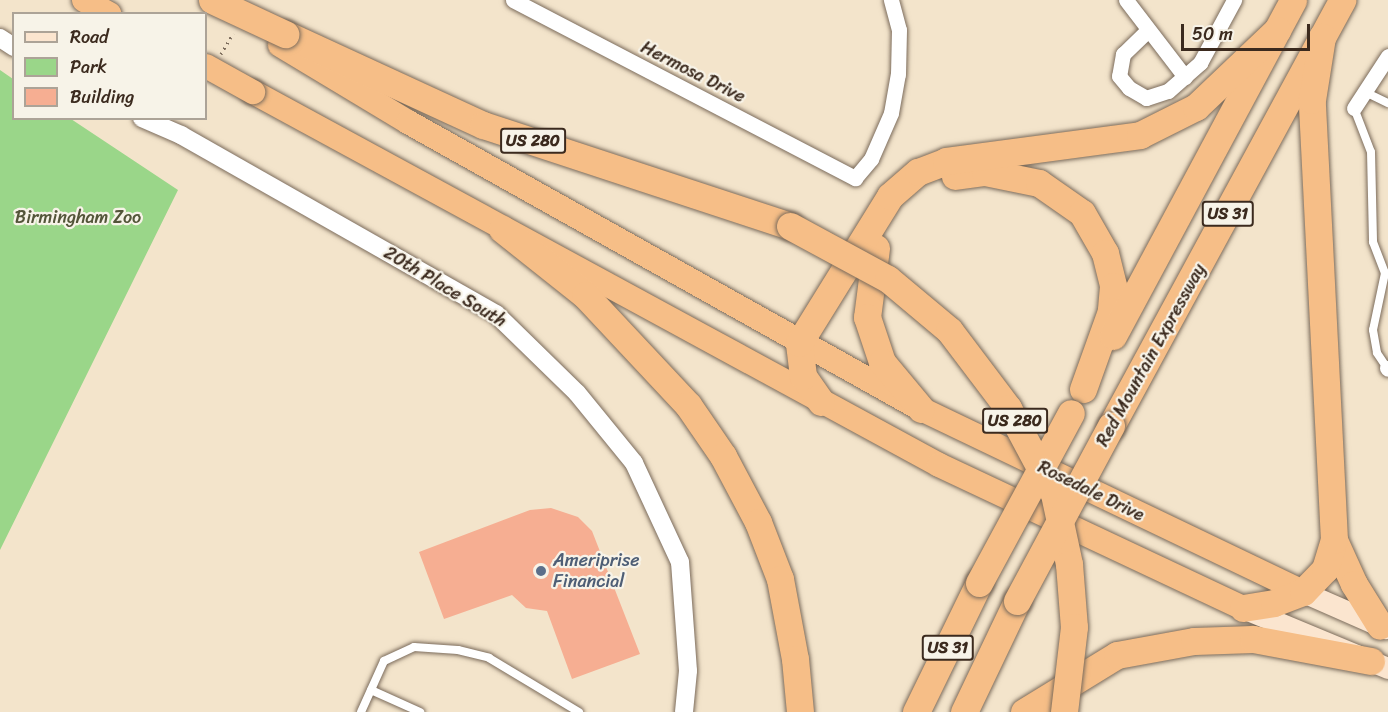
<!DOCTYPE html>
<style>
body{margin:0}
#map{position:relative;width:1388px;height:712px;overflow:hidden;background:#f3e4cb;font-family:Sriracha,sans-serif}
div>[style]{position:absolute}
.green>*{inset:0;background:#9ad689}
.building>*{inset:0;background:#f6ae92}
.path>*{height:3px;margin-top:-1.5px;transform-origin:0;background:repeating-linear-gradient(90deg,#7b6b5b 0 1.5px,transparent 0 6px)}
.roads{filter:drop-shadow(0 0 2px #7b6b5b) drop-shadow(0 0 2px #7b6b5b)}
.service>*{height:8px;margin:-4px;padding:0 4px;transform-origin:4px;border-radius:4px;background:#fff}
.minor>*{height:15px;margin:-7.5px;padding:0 7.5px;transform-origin:7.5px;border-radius:7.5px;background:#fff}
.tertiary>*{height:18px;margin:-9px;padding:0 9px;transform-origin:9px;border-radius:9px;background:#fff}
.secondary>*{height:21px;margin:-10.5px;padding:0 10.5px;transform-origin:10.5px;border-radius:10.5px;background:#fbe5cf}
.trunk>*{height:24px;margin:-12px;padding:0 12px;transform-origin:12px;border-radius:12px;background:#f6be87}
.motorway>*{height:27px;margin:-13.5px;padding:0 13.5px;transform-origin:13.5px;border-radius:13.5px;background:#f6be87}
.bridges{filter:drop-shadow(0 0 2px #7b6b5b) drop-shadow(0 0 2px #7b6b5b)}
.trunk-bridge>*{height:24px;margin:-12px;padding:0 12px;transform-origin:12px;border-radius:12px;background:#f6be87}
.motorway-bridge>*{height:27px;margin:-13.5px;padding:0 13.5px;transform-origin:13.5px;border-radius:13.5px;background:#f6be87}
.dots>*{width:16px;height:16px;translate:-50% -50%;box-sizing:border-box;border:3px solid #f7f3e8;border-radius:50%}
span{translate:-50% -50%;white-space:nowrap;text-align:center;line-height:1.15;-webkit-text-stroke:4.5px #f7f3e8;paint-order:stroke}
.shield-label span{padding:2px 4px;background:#f7f3e8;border:2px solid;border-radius:4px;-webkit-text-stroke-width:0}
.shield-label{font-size:16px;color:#3b2a1e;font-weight:700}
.street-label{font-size:18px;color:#3b2a1e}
.park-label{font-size:18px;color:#535539}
.service-label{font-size:18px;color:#4e5e75}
.left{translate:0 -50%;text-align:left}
.legend{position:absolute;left:12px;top:12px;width:195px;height:108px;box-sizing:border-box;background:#f7f3e8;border:2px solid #aca397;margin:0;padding:8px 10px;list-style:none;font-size:18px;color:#3b2a1e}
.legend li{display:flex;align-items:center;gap:12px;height:30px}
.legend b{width:30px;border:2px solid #aca397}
.scale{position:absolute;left:1181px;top:24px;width:129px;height:27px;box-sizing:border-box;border:3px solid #3b2a1e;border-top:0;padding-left:8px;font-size:18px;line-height:21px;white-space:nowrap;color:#3b2a1e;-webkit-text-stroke:4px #f7f3e8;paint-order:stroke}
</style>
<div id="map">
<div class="green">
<div style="clip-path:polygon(0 70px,13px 79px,14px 118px,71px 119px,178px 190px,0 550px)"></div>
</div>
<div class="building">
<div style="clip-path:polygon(551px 508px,578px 517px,592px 531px,640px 654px,572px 679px,547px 611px,526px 608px,512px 595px,444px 619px,419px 552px,530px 510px)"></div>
</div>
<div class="path">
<div style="left:221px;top:54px;width:24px;rotate:-60deg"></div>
</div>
<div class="roads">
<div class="service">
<div style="left:1365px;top:92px;width:25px;rotate:26deg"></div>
<div style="left:1354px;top:108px;width:47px;rotate:68.9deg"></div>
<div style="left:1371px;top:152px;width:90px;rotate:88.7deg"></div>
<div style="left:1373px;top:242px;width:33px;rotate:69deg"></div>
<div style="left:1385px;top:273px;width:58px;rotate:101.9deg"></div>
<div style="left:1373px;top:330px;width:23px;rotate:80deg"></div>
<div style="left:1377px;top:353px;width:18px;rotate:56deg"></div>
<div style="left:371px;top:690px;width:54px;rotate:24.2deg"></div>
<div style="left:361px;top:712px;width:56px;rotate:-65.7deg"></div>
<div style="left:384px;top:661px;width:33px;rotate:-25deg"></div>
<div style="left:414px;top:647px;width:44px;rotate:3.9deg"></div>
<div style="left:458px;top:650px;width:32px;rotate:14deg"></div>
<div style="left:489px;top:658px;width:105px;rotate:31deg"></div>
</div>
<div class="minor">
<div style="left:513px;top:0;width:386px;rotate:27.5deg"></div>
<div style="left:855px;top:178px;width:25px;rotate:-50deg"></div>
<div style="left:871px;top:159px;width:50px;rotate:-66.5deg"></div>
<div style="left:891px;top:113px;width:40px;rotate:-80deg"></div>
<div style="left:898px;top:74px;width:44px;rotate:-88.7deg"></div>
<div style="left:899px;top:30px;width:31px;rotate:-105deg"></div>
<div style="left:1126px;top:0;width:97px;rotate:52.5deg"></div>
<div style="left:1148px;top:30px;width:35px;rotate:136deg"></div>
<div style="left:1123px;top:54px;width:22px;rotate:100deg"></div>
<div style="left:1119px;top:76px;width:16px;rotate:50deg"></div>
<div style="left:1129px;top:88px;width:20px;rotate:30deg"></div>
<div style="left:1146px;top:98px;width:23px;rotate:-18deg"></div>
<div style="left:1168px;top:91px;width:43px;rotate:-41.2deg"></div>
<div style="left:1200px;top:63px;width:72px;rotate:-61.6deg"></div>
<div style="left:1354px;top:108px;width:62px;rotate:-56.8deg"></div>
<div style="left:1387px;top:368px;width:1px;rotate:45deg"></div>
</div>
<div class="tertiary">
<div style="left:0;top:38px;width:17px;rotate:33deg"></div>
<div style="left:142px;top:118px;width:43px;rotate:23.6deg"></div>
<div style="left:181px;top:135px;width:362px;rotate:29.6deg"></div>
<div style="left:496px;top:314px;width:113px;rotate:44.3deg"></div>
<div style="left:577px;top:393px;width:90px;rotate:50.8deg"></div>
<div style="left:634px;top:463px;width:109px;rotate:65.1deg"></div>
<div style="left:680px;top:562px;width:109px;rotate:85.8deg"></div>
<div style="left:688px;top:671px;width:41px;rotate:95.6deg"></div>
</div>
<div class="secondary">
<div style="left:1303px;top:592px;width:90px;rotate:23.7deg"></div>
<div style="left:1243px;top:608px;width:157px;rotate:22.5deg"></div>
</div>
<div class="trunk">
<div style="left:84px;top:0;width:29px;rotate:29deg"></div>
<div style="left:280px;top:45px;width:149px;rotate:31deg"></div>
<div style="left:408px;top:122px;width:588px;rotate:29.23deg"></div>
<div style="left:921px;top:409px;width:424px;rotate:25.6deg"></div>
<div style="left:253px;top:92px;width:781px;rotate:28.53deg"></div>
<div style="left:939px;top:465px;width:336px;rotate:25.2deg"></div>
</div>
<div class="motorway">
<div style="left:285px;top:34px;width:218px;rotate:24.7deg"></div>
<div style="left:483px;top:125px;width:323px;rotate:18.2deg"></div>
<div style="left:955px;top:176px;width:30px;rotate:-8deg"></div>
<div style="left:985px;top:172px;width:55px;rotate:11.5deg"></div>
<div style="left:1039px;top:183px;width:52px;rotate:34.9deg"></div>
<div style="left:1082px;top:213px;width:46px;rotate:60.1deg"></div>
<div style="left:1105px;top:253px;width:34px;rotate:76deg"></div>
<div style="left:1113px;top:286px;width:25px;rotate:95deg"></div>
<div style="left:1111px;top:311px;width:83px;rotate:109.7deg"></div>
<div style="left:502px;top:229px;width:106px;rotate:38.5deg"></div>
<div style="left:585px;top:295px;width:151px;rotate:46.9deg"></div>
<div style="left:688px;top:405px;width:62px;rotate:55.5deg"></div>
<div style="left:723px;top:456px;width:75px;rotate:62.1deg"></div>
<div style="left:758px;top:522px;width:61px;rotate:68.9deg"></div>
<div style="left:780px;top:579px;width:81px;rotate:79.4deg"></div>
<div style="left:795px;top:659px;width:53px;rotate:84.6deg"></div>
<div style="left:876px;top:248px;width:70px;rotate:97.4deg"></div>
<div style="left:867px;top:317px;width:47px;rotate:71.6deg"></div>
<div style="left:882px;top:362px;width:61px;rotate:50.3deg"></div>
<div style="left:1113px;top:336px;width:381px;rotate:-61.8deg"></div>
<div style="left:821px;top:402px;width:32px;rotate:-125deg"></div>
<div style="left:803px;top:376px;width:33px;rotate:-97deg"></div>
<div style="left:799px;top:343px;width:173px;rotate:-58.2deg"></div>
<div style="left:890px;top:196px;width:37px;rotate:-41deg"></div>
<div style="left:918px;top:172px;width:30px;rotate:-21deg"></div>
<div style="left:946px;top:161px;width:196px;rotate:-7.6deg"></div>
<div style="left:1140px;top:135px;width:63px;rotate:-26.6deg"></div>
<div style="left:1196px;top:107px;width:112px;rotate:-43.5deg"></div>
<div style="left:1111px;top:426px;width:485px;rotate:-61.5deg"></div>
<div style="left:1334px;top:540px;width:48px;rotate:65.6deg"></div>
<div style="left:1354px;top:584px;width:49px;rotate:58.2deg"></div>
<div style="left:1243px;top:608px;width:31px;rotate:-9deg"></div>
<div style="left:1274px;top:603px;width:31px;rotate:-21deg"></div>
<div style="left:1303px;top:592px;width:32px;rotate:-46deg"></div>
<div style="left:1325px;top:569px;width:30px;rotate:-73deg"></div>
<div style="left:1334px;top:540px;width:441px;rotate:-92.9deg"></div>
<div style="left:1312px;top:100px;width:64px;rotate:-81deg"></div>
<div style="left:916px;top:712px;width:144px;rotate:-64deg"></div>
<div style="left:964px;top:712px;width:123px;rotate:-64.5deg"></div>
<div style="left:1024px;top:712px;width:109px;rotate:-31.5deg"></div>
<div style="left:1117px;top:655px;width:78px;rotate:-10.3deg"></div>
<div style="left:1194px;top:641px;width:59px;rotate:-1.9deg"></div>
<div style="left:1253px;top:639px;width:120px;rotate:10.6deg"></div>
</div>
</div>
<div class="bridges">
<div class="trunk-bridge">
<div style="left:206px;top:66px;width:54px;rotate:29deg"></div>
</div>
<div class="motorway-bridge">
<div style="left:212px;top:0;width:81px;rotate:25deg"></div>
<div style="left:790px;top:226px;width:111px;rotate:28.4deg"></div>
<div style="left:888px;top:279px;width:80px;rotate:39.9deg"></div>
<div style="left:949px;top:330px;width:98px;rotate:52.9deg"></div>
<div style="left:1008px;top:408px;width:98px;rotate:61.9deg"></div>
<div style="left:1054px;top:494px;width:72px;rotate:77.9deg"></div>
<div style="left:1069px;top:564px;width:63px;rotate:85.5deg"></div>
<div style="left:1074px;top:627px;width:86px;rotate:96.7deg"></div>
<div style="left:979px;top:583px;width:193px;rotate:-61.6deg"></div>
<div style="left:1017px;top:601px;width:199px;rotate:-61.8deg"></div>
</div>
</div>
<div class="dots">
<div style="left:541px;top:571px;background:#5c6f8a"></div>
</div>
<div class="shield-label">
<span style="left:533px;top:141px">US 280</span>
<span style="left:1228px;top:214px">US 31</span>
<span style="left:1015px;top:421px">US 280</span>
<span style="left:948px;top:648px">US 31</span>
</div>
<div class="street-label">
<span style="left:693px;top:72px;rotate:27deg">Hermosa Drive</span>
<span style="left:445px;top:287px;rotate:31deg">20th Place South</span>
<span style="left:1151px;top:355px;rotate:-61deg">Red Mountain Expressway</span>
<span style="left:1091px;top:491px;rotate:26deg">Rosedale Drive</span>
</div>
<div class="park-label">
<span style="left:78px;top:217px">Birmingham Zoo</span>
</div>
<div class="service-label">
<span class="left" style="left:553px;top:571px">Ameriprise<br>Financial</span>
</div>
<ul class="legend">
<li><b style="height:8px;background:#fbe5cf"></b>Road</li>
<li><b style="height:16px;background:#9ad689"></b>Park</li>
<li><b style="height:16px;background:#f6ae92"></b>Building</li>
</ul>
<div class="scale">50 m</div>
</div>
